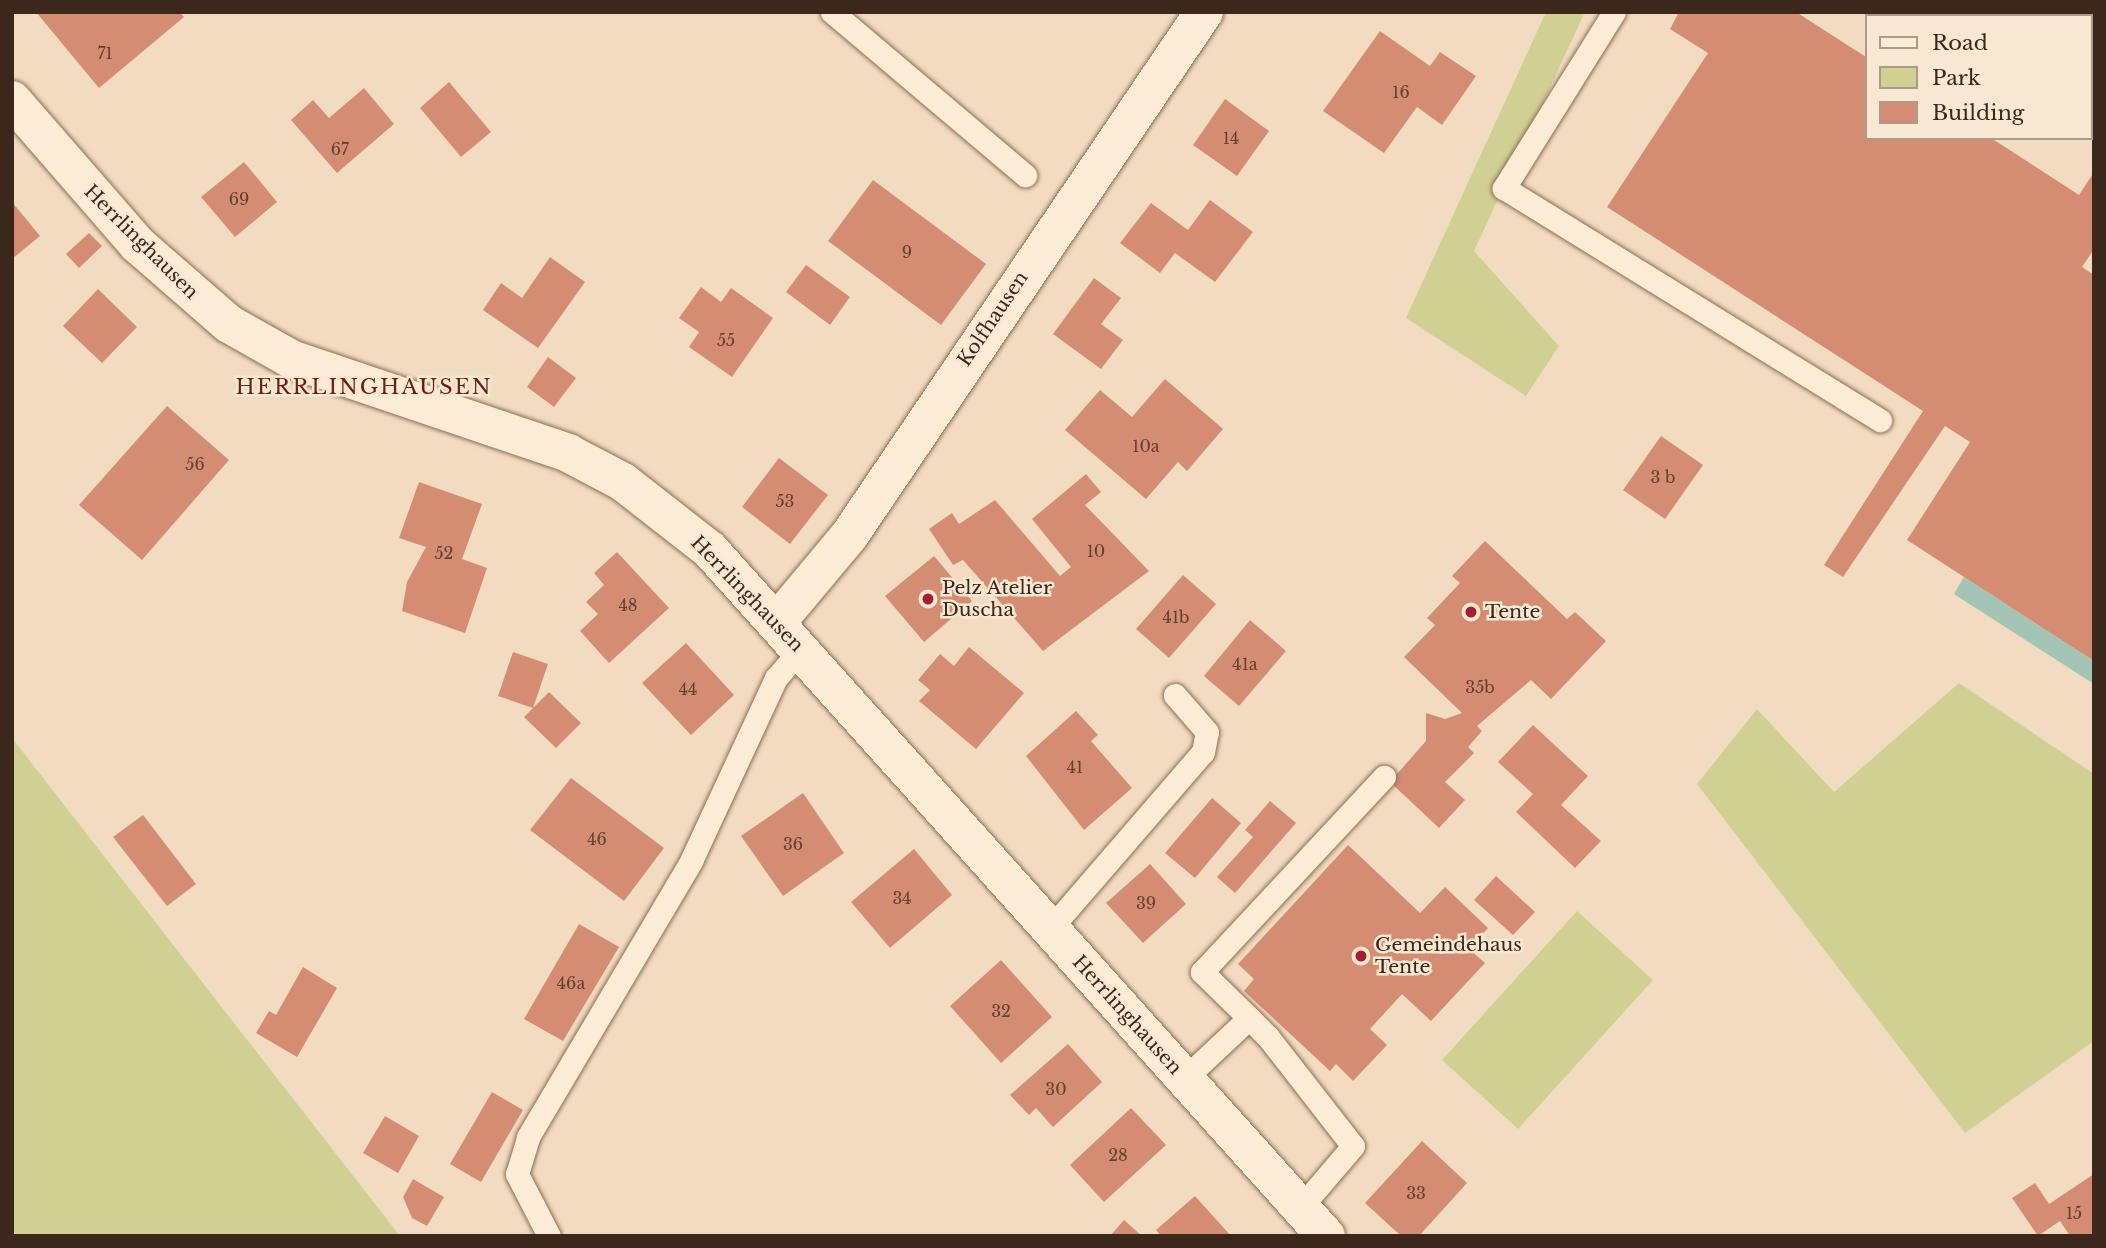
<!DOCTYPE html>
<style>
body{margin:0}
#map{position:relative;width:2106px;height:1248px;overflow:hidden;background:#f2dcc1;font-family:"Libre Baskerville",serif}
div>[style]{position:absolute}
.green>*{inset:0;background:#d1d093}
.water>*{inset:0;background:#a4c4b6}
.building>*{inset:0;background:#d48d73}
.roads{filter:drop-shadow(0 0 2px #8e6c56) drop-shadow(0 0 2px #8e6c56)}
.lane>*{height:23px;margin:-11.5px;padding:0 11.5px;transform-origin:11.5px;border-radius:11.5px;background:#fcebd5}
.street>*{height:38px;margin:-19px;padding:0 19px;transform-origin:19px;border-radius:19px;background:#fcebd5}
.secondary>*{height:38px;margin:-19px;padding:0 19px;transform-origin:19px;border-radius:19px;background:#fcebd5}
.dots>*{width:19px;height:19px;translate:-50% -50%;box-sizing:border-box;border:4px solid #f9e8d1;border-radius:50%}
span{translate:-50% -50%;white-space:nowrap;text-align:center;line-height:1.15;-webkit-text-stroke:5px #f9e8d1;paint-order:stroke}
.number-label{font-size:16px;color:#624032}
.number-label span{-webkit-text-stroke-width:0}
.street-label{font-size:19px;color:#3c271c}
.poi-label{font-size:19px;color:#3c271c}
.left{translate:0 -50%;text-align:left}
.neighbourhood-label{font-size:21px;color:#6d1d17;letter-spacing:2px}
.frame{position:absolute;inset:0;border:14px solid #3c271c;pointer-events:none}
.legend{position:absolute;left:1865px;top:14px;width:228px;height:126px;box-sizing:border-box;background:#f9e8d1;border:2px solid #ad9b89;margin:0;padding:9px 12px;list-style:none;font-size:21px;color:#3c271c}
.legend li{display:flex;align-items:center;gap:14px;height:35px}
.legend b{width:35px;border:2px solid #ad9b89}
</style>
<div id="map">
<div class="green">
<div style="clip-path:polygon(1546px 12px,1585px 12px,1474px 251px,1559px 346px,1526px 396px,1406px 318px)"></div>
<div style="clip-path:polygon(1959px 683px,2094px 774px,2094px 1041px,1965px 1133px,1697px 784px,1757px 709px,1834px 792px)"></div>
<div style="clip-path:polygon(12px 738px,400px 1236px,12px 1236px)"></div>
<div style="clip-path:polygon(1577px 911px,1653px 980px,1518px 1129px,1442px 1060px)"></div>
</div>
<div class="water">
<div style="clip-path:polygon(1964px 577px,2094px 661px,2094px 684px,1954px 594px)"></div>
</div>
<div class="building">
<div style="clip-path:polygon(36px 12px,180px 12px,184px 17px,99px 88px)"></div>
<div style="clip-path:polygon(1679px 12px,1796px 12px,1866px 57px,1866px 138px,1991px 138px,2079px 195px,2094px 172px,2094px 249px,2082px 267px,2094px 275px,2094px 661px,1907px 540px,1970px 442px,1945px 426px,1843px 577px,1824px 565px,1923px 411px,1607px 207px,1708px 53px,1670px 29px)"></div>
<div style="clip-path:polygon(1915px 12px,2022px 12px,2027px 16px,1912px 16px)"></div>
<div style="clip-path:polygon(1380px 31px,1430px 66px,1440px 52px,1476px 76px,1442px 125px,1417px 107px,1384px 153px,1323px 111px)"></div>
<div style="clip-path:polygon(449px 82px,491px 132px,461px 157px,420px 108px)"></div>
<div style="clip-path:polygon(364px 88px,394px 124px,337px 173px,291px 120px,313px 100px,329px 118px)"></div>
<div style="clip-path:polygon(1225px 99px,1269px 131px,1237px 176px,1193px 145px)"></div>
<div style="clip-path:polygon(244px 162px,277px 202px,235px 237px,201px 197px)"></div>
<div style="clip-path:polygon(873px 180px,986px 264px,941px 325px,828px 241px)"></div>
<div style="clip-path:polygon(1210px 200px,1253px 232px,1215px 282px,1175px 253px,1160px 273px,1120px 243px,1151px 203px,1188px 230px)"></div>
<div style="clip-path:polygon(12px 202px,40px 236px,12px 259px)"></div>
<div style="clip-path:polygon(89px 233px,102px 246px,79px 268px,66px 254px)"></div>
<div style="clip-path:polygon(550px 257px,585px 282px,538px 348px,483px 310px,501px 283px,522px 298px)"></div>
<div style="clip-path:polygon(806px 265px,850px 297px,830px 325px,786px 292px)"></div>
<div style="clip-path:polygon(1094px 278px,1121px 298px,1101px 324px,1123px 340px,1101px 369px,1053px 334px)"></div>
<div style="clip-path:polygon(701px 287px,721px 302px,731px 288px,773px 318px,732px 377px,689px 347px,699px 332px,679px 318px)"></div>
<div style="clip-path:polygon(98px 289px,137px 327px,102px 363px,63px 326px)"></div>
<div style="clip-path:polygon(548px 357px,576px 378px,554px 407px,527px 387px)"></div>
<div style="clip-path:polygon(1165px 379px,1223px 429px,1187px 471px,1178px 462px,1146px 499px,1065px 430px,1100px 390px,1132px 417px)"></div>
<div style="clip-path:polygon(167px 406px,229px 460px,142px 560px,79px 505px)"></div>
<div style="clip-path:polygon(1661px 436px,1703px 465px,1665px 519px,1623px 490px)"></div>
<div style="clip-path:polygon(779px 458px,828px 495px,790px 544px,742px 507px)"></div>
<div style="clip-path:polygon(1086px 474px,1101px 492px,1085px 505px,1149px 571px,1043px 651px,963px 560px,953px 565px,929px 529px,952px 513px,959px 524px,995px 500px,1060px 576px,1071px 567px,1032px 519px)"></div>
<div style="clip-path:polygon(419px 482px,482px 504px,462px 559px,487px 568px,465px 633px,402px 611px,407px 582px,426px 547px,399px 538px)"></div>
<div style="clip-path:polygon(1485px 541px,1567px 619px,1575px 612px,1606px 641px,1551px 699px,1531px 680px,1477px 726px,1482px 731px,1468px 747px,1474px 753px,1445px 782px,1465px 800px,1439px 828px,1390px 782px,1426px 741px,1426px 713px,1445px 719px,1462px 713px,1404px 657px,1435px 625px,1427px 618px,1460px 583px,1452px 576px)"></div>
<div style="clip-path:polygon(617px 552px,669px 608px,609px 663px,580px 631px,598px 614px,586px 602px,604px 585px,594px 573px)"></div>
<div style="clip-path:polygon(934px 556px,972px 601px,924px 642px,885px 596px)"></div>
<div style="clip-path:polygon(1183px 575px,1216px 604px,1169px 658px,1136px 629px)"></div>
<div style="clip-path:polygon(1250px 620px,1286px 651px,1239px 706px,1204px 676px)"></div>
<div style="clip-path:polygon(686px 643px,734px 695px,691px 735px,642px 683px)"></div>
<div style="clip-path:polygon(969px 647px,1024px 693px,976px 749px,919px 701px,930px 690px,918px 680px,940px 654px,954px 666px)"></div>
<div style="clip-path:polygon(513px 652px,548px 664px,533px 708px,498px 696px)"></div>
<div style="clip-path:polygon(549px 692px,581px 723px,556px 748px,524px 717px)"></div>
<div style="clip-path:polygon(1076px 711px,1098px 735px,1091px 741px,1132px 788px,1084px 830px,1026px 756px)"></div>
<div style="clip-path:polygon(1533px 725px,1588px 776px,1561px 805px,1601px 841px,1575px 868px,1516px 812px,1533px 794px,1498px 762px)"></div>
<div style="clip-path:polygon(571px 778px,664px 848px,624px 901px,530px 830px)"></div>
<div style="clip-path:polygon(803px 793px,844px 853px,783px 896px,741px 836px)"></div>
<div style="clip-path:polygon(1212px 798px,1241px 823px,1195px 878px,1165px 853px)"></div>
<div style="clip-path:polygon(1270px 801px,1296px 823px,1235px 893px,1217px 877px,1253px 837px,1245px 830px)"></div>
<div style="clip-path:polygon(143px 815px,196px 884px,167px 906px,113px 837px)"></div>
<div style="clip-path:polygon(1348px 845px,1420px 913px,1445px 887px,1488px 928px,1469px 949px,1485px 963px,1431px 1021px,1402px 994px,1370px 1029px,1387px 1045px,1353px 1081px,1336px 1064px,1330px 1071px,1244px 991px,1254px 979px,1238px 964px)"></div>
<div style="clip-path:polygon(914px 849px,952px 895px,890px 948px,851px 902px)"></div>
<div style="clip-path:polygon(1150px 864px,1186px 904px,1143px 943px,1106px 903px)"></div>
<div style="clip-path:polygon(1496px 876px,1535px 912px,1513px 935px,1474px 900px)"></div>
<div style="clip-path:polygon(579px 924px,619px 947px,563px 1041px,524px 1019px)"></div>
<div style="clip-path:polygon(1001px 960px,1052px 1017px,1001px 1063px,950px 1006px)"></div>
<div style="clip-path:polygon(303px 967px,337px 988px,297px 1057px,256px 1033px,269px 1011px,276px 1015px)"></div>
<div style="clip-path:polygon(1068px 1044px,1102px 1082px,1053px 1127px,1036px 1108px,1029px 1115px,1010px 1095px)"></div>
<div style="clip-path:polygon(492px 1092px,523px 1110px,481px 1182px,450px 1164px)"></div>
<div style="clip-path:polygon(1131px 1108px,1166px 1145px,1104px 1202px,1070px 1165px)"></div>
<div style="clip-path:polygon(385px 1116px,419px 1136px,398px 1173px,363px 1153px)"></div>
<div style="clip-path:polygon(1422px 1141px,1467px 1183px,1419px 1236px,1401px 1236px,1365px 1203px)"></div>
<div style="clip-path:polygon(2094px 1174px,2094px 1236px,2070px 1236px,2060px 1221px,2038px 1236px,2012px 1198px,2035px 1183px,2049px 1204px)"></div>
<div style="clip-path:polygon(413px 1179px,444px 1197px,427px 1226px,412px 1218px,403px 1197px)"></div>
<div style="clip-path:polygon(1195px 1196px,1231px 1236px,1161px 1236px,1156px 1230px)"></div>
<div style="clip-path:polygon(1124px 1220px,1142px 1236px,1110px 1236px)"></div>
</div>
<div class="roads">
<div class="lane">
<div style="left:832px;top:12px;width:253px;rotate:40.2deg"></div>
<div style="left:1614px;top:12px;width:208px;rotate:122deg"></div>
<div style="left:1504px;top:188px;width:442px;rotate:31.7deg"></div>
<div style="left:1050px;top:929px;width:234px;rotate:-49.2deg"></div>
<div style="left:1203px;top:752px;width:20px;rotate:-79deg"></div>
<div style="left:1207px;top:732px;width:49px;rotate:-130.9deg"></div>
<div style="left:1249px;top:1018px;width:66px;rotate:-135.6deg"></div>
<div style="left:1202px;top:972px;width:267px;rotate:-47deg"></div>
<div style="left:1184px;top:1079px;width:89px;rotate:-43.2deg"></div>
<div style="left:1249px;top:1018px;width:27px;rotate:45deg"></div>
<div style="left:1268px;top:1037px;width:138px;rotate:52.1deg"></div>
<div style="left:1353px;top:1146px;width:82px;rotate:130.5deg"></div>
<div style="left:549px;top:1236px;width:70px;rotate:-117.3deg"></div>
<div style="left:517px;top:1174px;width:39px;rotate:-73deg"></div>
<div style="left:528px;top:1137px;width:321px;rotate:-59.4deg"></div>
<div style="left:691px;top:861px;width:202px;rotate:-65.1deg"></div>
<div style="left:776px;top:678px;width:38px;rotate:-49deg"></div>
</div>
<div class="street">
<div style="left:777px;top:622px;width:112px;rotate:-50.1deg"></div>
<div style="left:849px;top:536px;width:633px;rotate:-55.88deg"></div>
</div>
<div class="secondary">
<div style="left:12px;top:100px;width:191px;rotate:49deg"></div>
<div style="left:137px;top:244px;width:122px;rotate:41deg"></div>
<div style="left:229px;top:324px;width:71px;rotate:29.4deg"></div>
<div style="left:291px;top:359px;width:293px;rotate:18.7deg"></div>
<div style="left:568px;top:453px;width:62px;rotate:27.8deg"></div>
<div style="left:623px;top:482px;width:110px;rotate:38deg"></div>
<div style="left:710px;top:550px;width:922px;rotate:48.08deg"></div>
</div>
</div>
<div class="dots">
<div style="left:928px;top:599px;background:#a32034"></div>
<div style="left:1471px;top:612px;background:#a32034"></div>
<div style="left:1361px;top:956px;background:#a32034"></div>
</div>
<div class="number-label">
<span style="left:105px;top:53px">71</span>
<span style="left:1401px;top:92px">16</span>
<span style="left:1231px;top:138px">14</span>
<span style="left:340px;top:149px">67</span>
<span style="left:239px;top:199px">69</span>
<span style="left:907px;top:252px">9</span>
<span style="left:726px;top:340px">55</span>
<span style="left:1146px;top:446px">10a</span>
<span style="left:195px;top:464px">56</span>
<span style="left:1663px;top:477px">3 b</span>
<span style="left:785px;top:501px">53</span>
<span style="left:1096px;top:551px">10</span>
<span style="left:444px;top:553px">52</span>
<span style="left:628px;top:605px">48</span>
<span style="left:1176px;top:617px">41b</span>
<span style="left:1245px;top:664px">41a</span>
<span style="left:1480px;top:687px">35b</span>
<span style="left:688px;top:689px">44</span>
<span style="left:1075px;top:767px">41</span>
<span style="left:597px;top:839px">46</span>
<span style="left:793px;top:844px">36</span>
<span style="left:902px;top:898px">34</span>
<span style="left:1146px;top:903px">39</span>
<span style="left:571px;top:983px">46a</span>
<span style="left:1001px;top:1011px">32</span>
<span style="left:1056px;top:1089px">30</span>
<span style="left:1118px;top:1155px">28</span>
<span style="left:1416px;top:1193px">33</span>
<span style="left:2074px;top:1213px">15</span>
</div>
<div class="street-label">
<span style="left:141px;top:242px;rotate:45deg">Herrlinghausen</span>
<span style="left:993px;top:319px;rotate:-56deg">Kolfhausen</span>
<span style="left:747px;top:594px;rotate:46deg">Herrlinghausen</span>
<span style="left:1127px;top:1015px;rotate:48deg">Herrlinghausen</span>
</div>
<div class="poi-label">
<span class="left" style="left:942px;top:599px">Pelz Atelier<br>Duscha</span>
<span class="left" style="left:1485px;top:612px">Tente</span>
<span class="left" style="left:1375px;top:956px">Gemeindehaus<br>Tente</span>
</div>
<div class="neighbourhood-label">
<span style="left:364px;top:387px">HERRLINGHAUSEN</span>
</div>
<div class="frame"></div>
<ul class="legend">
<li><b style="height:9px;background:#fcebd5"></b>Road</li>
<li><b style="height:19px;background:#d1d093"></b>Park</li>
<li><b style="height:19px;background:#d48d73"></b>Building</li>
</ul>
</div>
